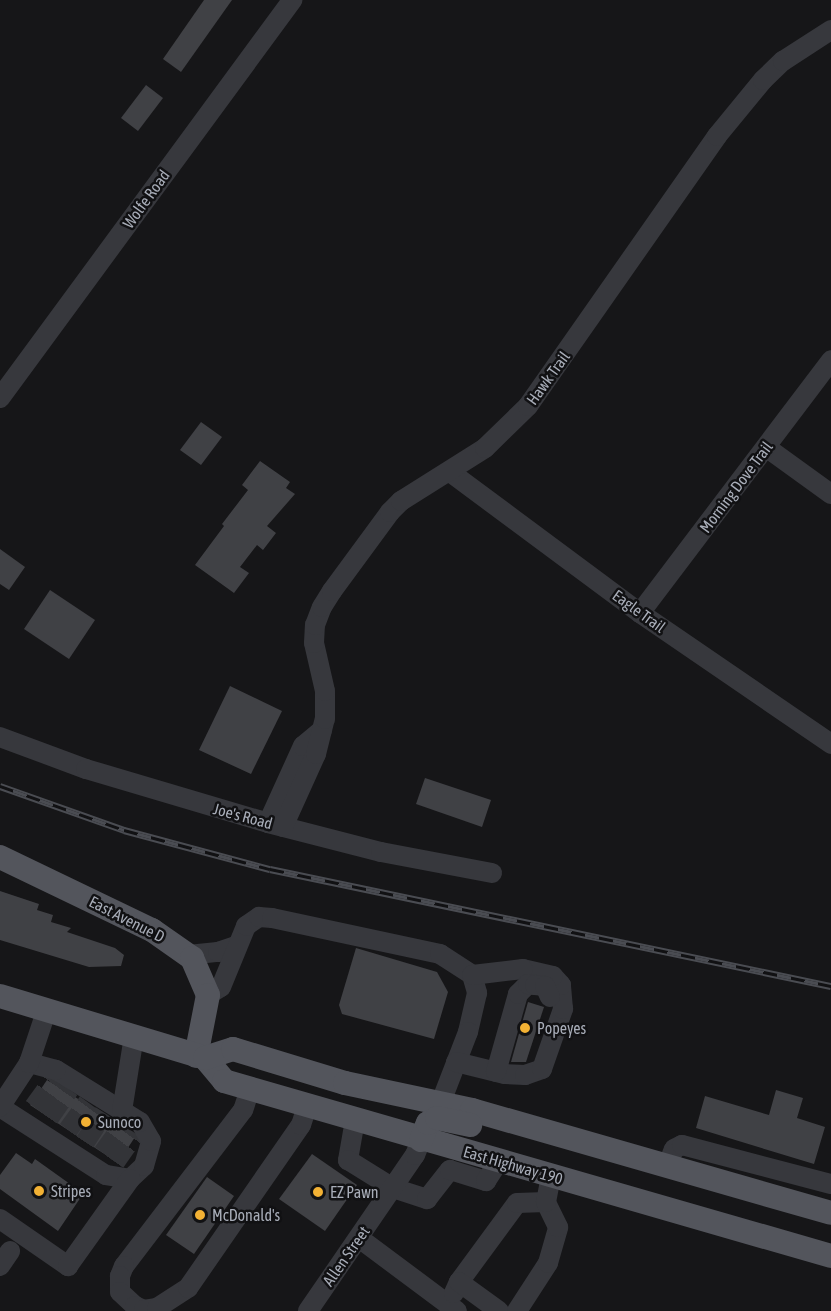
<!DOCTYPE html>
<style>
body{margin:0}
#map{position:relative;width:831px;height:1311px;overflow:hidden;background:#161618;font-family:"Asap Condensed",sans-serif}
div>[style]{position:absolute}
.building>*{inset:0;background:#404145}
.minor-tunnel>*{height:20px;margin-top:-10px;transform-origin:0;background:repeating-linear-gradient(90deg,#333438 0 20px,transparent 0 30px)}
.minor>*{height:20px;margin:-10px;padding:0 10px;transform-origin:10px;border-radius:10px;background:#37383d}
.major>*{height:24px;margin:-12px;padding:0 12px;transform-origin:12px;border-radius:12px;background:#53555c}
.rail>*{height:7px;margin-top:-3.5px;transform-origin:0;background:repeating-linear-gradient(90deg,#111113 0 14px,#4a4c52 0 28px);box-sizing:border-box;border-block:2px solid #4a4c52}
.dots>*{width:16px;height:16px;translate:-50% -50%;box-sizing:border-box;border:3px solid #111113;border-radius:50%}
span{translate:-50% -50%;white-space:nowrap;text-align:center;line-height:1.15;-webkit-text-stroke:5px #111113;paint-order:stroke}
.street-label{font-size:16px;color:#a8adb8}
.poi-label{font-size:16px;color:#a8adb8}
.left{translate:0 -50%;text-align:left}
</style>
<div id="map">
<div class="building">
<div style="clip-path:polygon(204px 0,232px 0,181px 72px,163px 59px)"></div>
<div style="clip-path:polygon(146px 85px,163px 98px,138px 131px,121px 118px)"></div>
<div style="clip-path:polygon(201px 422px,222px 437px,201px 465px,180px 450px)"></div>
<div style="clip-path:polygon(260px 461px,290px 482px,286px 488px,295px 494px,267px 526px,276px 533px,263px 550px,257px 545px,240px 567px,249px 573px,234px 593px,195px 565px,224px 526px,222px 524px,248px 490px,242px 485px)"></div>
<div style="clip-path:polygon(0 549px,25px 567px,9px 590px,0 584px)"></div>
<div style="clip-path:polygon(50px 590px,95px 620px,69px 659px,24px 629px)"></div>
<div style="clip-path:polygon(230px 686px,282px 711px,251px 774px,199px 750px)"></div>
<div style="clip-path:polygon(425px 778px,491px 800px,482px 827px,416px 804px)"></div>
<div style="clip-path:polygon(0 891px,39px 904px,37px 910px,53px 915px,51px 922px,71px 928px,67px 932px,115px 948px,124px 955px,121px 966px,89px 967px,0 940px)"></div>
<div style="clip-path:polygon(356px 948px,437px 972px,448px 992px,434px 1039px,342px 1014px,339px 1005px)"></div>
<div style="clip-path:polygon(528px 1002px,544px 1007px,526px 1062px,511px 1062px)"></div>
<div style="clip-path:polygon(47px 1080px,131px 1131px,135px 1137px,118px 1163px,30px 1105px)"></div>
<div style="clip-path:polygon(776px 1090px,803px 1098px,797px 1118px,825px 1127px,814px 1164px,696px 1128px,705px 1096px,769px 1115px)"></div>
<div style="clip-path:polygon(16px 1153px,32px 1164px,35px 1159px,77px 1189px,74px 1192px,81px 1197px,58px 1231px,0 1189px,0 1175px)"></div>
<div style="clip-path:polygon(312px 1154px,357px 1185px,325px 1231px,279px 1199px)"></div>
<div style="clip-path:polygon(207px 1177px,234px 1196px,194px 1254px,166px 1235px)"></div>
</div>
<div class="minor-tunnel">
<div style="left:34px;top:1107px;width:34px;rotate:-54deg"></div>
<div style="left:49px;top:1118px;width:35px;rotate:-55deg"></div>
<div style="left:68px;top:1130px;width:34px;rotate:-54deg"></div>
<div style="left:85px;top:1142px;width:35px;rotate:-57deg"></div>
<div style="left:103px;top:1153px;width:34px;rotate:-54deg"></div>
<div style="left:115px;top:1162px;width:35px;rotate:-55deg"></div>
</div>
<div class="minor">
<div style="left:0;top:398px;width:494px;rotate:-53.7deg"></div>
<div style="left:766px;top:447px;width:80px;rotate:35.9deg"></div>
<div style="left:450px;top:472px;width:237px;rotate:36.6deg"></div>
<div style="left:640px;top:613px;width:232px;rotate:34.4deg"></div>
<div style="left:640px;top:613px;width:317px;rotate:-52.9deg"></div>
<div style="left:0;top:737px;width:92px;rotate:20.4deg"></div>
<div style="left:86px;top:769px;width:190px;rotate:16.5deg"></div>
<div style="left:268px;top:823px;width:117px;rotate:14.4deg"></div>
<div style="left:381px;top:852px;width:113px;rotate:10.7deg"></div>
<div style="left:268px;top:823px;width:85px;rotate:-65.6deg"></div>
<div style="left:303px;top:746px;width:25px;rotate:-40deg"></div>
<div style="left:283px;top:827px;width:80px;rotate:-65.7deg"></div>
<div style="left:316px;top:754px;width:36px;rotate:-76deg"></div>
<div style="left:325px;top:719px;width:28px;rotate:-90deg"></div>
<div style="left:325px;top:691px;width:49px;rotate:-102.9deg"></div>
<div style="left:314px;top:643px;width:18px;rotate:-87deg"></div>
<div style="left:315px;top:625px;width:19px;rotate:-69deg"></div>
<div style="left:322px;top:607px;width:19px;rotate:-58deg"></div>
<div style="left:332px;top:591px;width:98px;rotate:-53.7deg"></div>
<div style="left:390px;top:512px;width:16px;rotate:-45deg"></div>
<div style="left:401px;top:501px;width:99px;rotate:-32.2deg"></div>
<div style="left:485px;top:448px;width:60px;rotate:-44.3deg"></div>
<div style="left:528px;top:406px;width:330px;rotate:-55deg"></div>
<div style="left:717px;top:136px;width:72px;rotate:-50.6deg"></div>
<div style="left:763px;top:80px;width:28px;rotate:-44deg"></div>
<div style="left:783px;top:61px;width:57px;rotate:-32.9deg"></div>
<div style="left:188px;top:955px;width:30px;rotate:-6deg"></div>
<div style="left:218px;top:952px;width:18px;rotate:-19deg"></div>
<div style="left:208px;top:995px;width:15px;rotate:-32deg"></div>
<div style="left:221px;top:987px;width:66px;rotate:-67.7deg"></div>
<div style="left:246px;top:926px;width:16px;rotate:-35deg"></div>
<div style="left:259px;top:917px;width:13px;rotate:4deg"></div>
<div style="left:272px;top:918px;width:172px;rotate:12.1deg"></div>
<div style="left:440px;top:954px;width:38px;rotate:33deg"></div>
<div style="left:472px;top:975px;width:19px;rotate:74deg"></div>
<div style="left:477px;top:993px;width:40px;rotate:103deg"></div>
<div style="left:468px;top:1032px;width:75px;rotate:111.1deg"></div>
<div style="left:456px;top:1062px;width:50px;rotate:13.8deg"></div>
<div style="left:505px;top:1074px;width:20px;rotate:3deg"></div>
<div style="left:525px;top:1075px;width:18px;rotate:-19deg"></div>
<div style="left:542px;top:1069px;width:64px;rotate:-70.7deg"></div>
<div style="left:563px;top:1009px;width:24px;rotate:-95deg"></div>
<div style="left:561px;top:985px;width:12px;rotate:-132deg"></div>
<div style="left:553px;top:976px;width:31px;rotate:-167deg"></div>
<div style="left:523px;top:969px;width:51px;rotate:173.3deg"></div>
<div style="left:496px;top:1072px;width:81px;rotate:-74.2deg"></div>
<div style="left:518px;top:994px;width:14px;rotate:-45deg"></div>
<div style="left:528px;top:984px;width:7px;rotate:8deg"></div>
<div style="left:535px;top:985px;width:10px;rotate:6deg"></div>
<div style="left:545px;top:986px;width:12px;rotate:66deg"></div>
<div style="left:250px;top:1089px;width:22px;rotate:108deg"></div>
<div style="left:243px;top:1110px;width:196px;rotate:127.3deg"></div>
<div style="left:124px;top:1266px;width:11px;rotate:112deg"></div>
<div style="left:120px;top:1276px;width:16px;rotate:90deg"></div>
<div style="left:120px;top:1292px;width:21px;rotate:43deg"></div>
<div style="left:135px;top:1306px;width:10px;rotate:24deg"></div>
<div style="left:144px;top:1310px;width:13px;rotate:-9deg"></div>
<div style="left:157px;top:1308px;width:37px;rotate:-33deg"></div>
<div style="left:188px;top:1288px;width:198px;rotate:-55.3deg"></div>
<div style="left:301px;top:1125px;width:20px;rotate:-72deg"></div>
<div style="left:0;top:1107px;width:126px;rotate:32.7deg"></div>
<div style="left:106px;top:1175px;width:24px;rotate:9deg"></div>
<div style="left:130px;top:1179px;width:19px;rotate:-43deg"></div>
<div style="left:144px;top:1166px;width:26px;rotate:-74deg"></div>
<div style="left:151px;top:1141px;width:22px;rotate:-120deg"></div>
<div style="left:140px;top:1122px;width:99px;rotate:-148.2deg"></div>
<div style="left:56px;top:1070px;width:28px;rotate:-165deg"></div>
<div style="left:0;top:1107px;width:53px;rotate:-56.6deg"></div>
<div style="left:29px;top:1063px;width:57px;rotate:-71.6deg"></div>
<div style="left:122px;top:1111px;width:76px;rotate:-80.9deg"></div>
<div style="left:355px;top:1120px;width:41px;rotate:99.9deg"></div>
<div style="left:348px;top:1160px;width:53px;rotate:31.9deg"></div>
<div style="left:393px;top:1188px;width:36px;rotate:18deg"></div>
<div style="left:427px;top:1199px;width:37px;rotate:-52deg"></div>
<div style="left:450px;top:1170px;width:38px;rotate:17deg"></div>
<div style="left:486px;top:1181px;width:24px;rotate:-57deg"></div>
<div style="left:667px;top:1167px;width:19px;rotate:-69deg"></div>
<div style="left:674px;top:1149px;width:9px;rotate:-27deg"></div>
<div style="left:682px;top:1145px;width:154px;rotate:14.7deg"></div>
<div style="left:0;top:1219px;width:83px;rotate:34.7deg"></div>
<div style="left:68px;top:1266px;width:107px;rotate:-54.5deg"></div>
<div style="left:359px;top:1238px;width:122px;rotate:36.7deg"></div>
<div style="left:0;top:1266px;width:18px;rotate:-56deg"></div>
<div style="left:459px;top:1282px;width:98px;rotate:-53.7deg"></div>
<div style="left:517px;top:1203px;width:29px;rotate:-2deg"></div>
<div style="left:454px;top:1293px;width:12px;rotate:-66deg"></div>
<div style="left:459px;top:1282px;width:49px;rotate:35.9deg"></div>
<div style="left:308px;top:1311px;width:189px;rotate:-55.6deg"></div>
<div style="left:415px;top:1155px;width:16px;rotate:-68deg"></div>
<div style="left:517px;top:1311px;width:57px;rotate:-57.1deg"></div>
<div style="left:548px;top:1263px;width:37px;rotate:-74deg"></div>
<div style="left:558px;top:1227px;width:28px;rotate:-116deg"></div>
<div style="left:546px;top:1202px;width:26px;rotate:-79deg"></div>
</div>
<div class="major">
<div style="left:0;top:857px;width:169px;rotate:25.7deg"></div>
<div style="left:152px;top:930px;width:49px;rotate:35deg"></div>
<div style="left:192px;top:958px;width:40px;rotate:66.6deg"></div>
<div style="left:208px;top:995px;width:62px;rotate:101.1deg"></div>
<div style="left:0;top:996px;width:214px;rotate:16.8deg"></div>
<div style="left:205px;top:1058px;width:30px;rotate:50deg"></div>
<div style="left:224px;top:1081px;width:632px;rotate:16.08deg"></div>
<div style="left:205px;top:1058px;width:29px;rotate:-18deg"></div>
<div style="left:233px;top:1049px;width:117px;rotate:16.9deg"></div>
<div style="left:345px;top:1083px;width:130px;rotate:12deg"></div>
<div style="left:472px;top:1110px;width:373px;rotate:16deg"></div>
<div style="left:421px;top:1140px;width:18px;rotate:-68deg"></div>
<div style="left:428px;top:1123px;width:10px;rotate:-29deg"></div>
<div style="left:437px;top:1118px;width:34px;rotate:12deg"></div>
</div>
<div class="rail">
<div style="left:0;top:786px;width:132px;rotate:19.5deg"></div>
<div style="left:124px;top:830px;width:151px;rotate:15deg"></div>
<div style="left:270px;top:869px;width:573px;rotate:11.78deg"></div>
</div>
<div class="dots">
<div style="left:525px;top:1028px;background:#f2b134"></div>
<div style="left:86px;top:1122px;background:#f2b134"></div>
<div style="left:39px;top:1191px;background:#f2b134"></div>
<div style="left:318px;top:1192px;background:#f2b134"></div>
<div style="left:200px;top:1215px;background:#f2b134"></div>
</div>
<div class="street-label">
<span style="left:146px;top:199px;rotate:-54deg">Wolfe Road</span>
<span style="left:548px;top:378px;rotate:-54deg">Hawk Trail</span>
<span style="left:736px;top:487px;rotate:-53deg">Morning Dove Trail</span>
<span style="left:639px;top:611px;rotate:36deg">Eagle Trail</span>
<span style="left:243px;top:816px;rotate:15deg">Joe's Road</span>
<span style="left:127px;top:919px;rotate:27deg">East Avenue D</span>
<span style="left:513px;top:1165px;rotate:16deg">East Highway 190</span>
<span style="left:346px;top:1256px;rotate:-55deg">Allen Street</span>
</div>
<div class="poi-label">
<span class="left" style="left:537px;top:1028px">Popeyes</span>
<span class="left" style="left:98px;top:1122px">Sunoco</span>
<span class="left" style="left:51px;top:1191px">Stripes</span>
<span class="left" style="left:330px;top:1192px">EZ Pawn</span>
<span class="left" style="left:212px;top:1215px">McDonald's</span>
</div>
</div>
